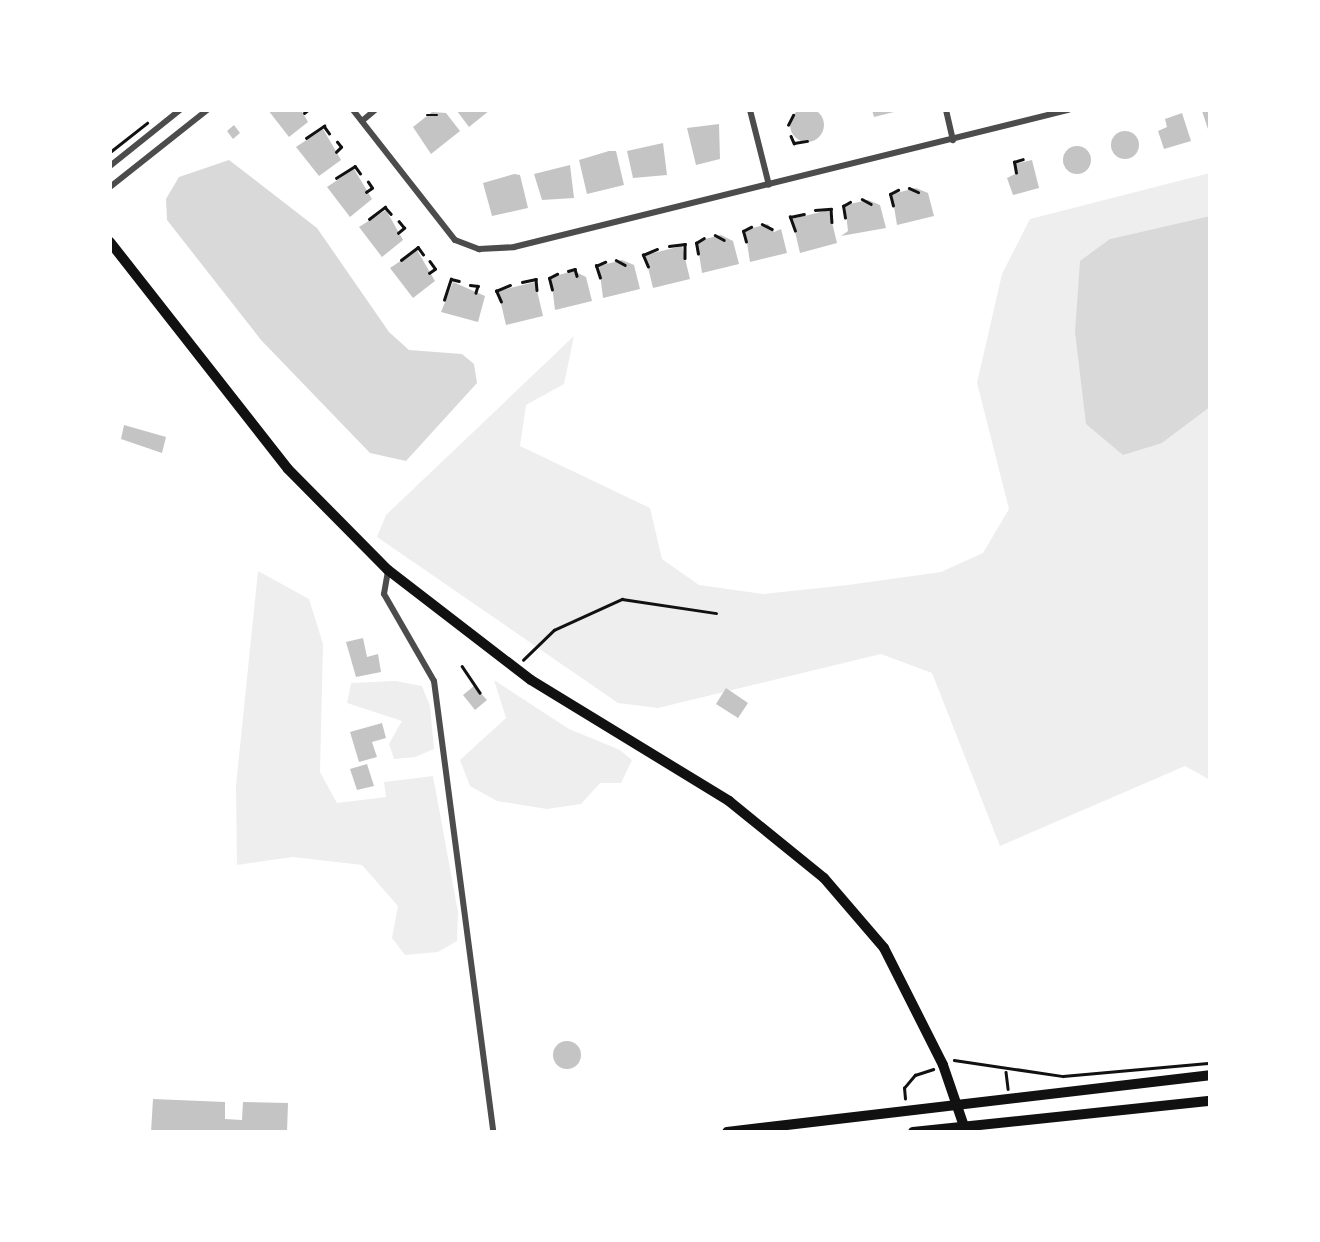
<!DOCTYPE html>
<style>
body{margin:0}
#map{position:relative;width:1320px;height:1242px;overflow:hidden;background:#fff;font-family:"Zilla Slab",serif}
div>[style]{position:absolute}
.green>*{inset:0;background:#eee}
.water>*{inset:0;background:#d9d9d9}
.building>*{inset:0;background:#c4c4c4}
.round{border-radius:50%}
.path>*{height:2.5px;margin:-1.25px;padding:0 1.25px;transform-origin:1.25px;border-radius:1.25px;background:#111}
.minor>*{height:6px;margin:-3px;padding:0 3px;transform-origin:3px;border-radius:3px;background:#4c4c4c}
.primary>*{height:10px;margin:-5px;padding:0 5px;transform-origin:5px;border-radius:5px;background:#111}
span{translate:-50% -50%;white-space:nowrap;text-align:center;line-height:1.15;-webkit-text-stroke:8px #fff;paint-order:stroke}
.frame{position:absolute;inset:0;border:112px solid #fff;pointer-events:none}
</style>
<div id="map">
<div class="green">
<div style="clip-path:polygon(1210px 173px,1210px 216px,1110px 239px,1162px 443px,1210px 407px,1210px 780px,1185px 766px,1000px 846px,932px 673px,881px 654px,658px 708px,618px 703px,377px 537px,386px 515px,574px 336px,564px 384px,526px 405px,520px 446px,650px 508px,662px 559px,699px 585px,763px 594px,848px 585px,941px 572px,983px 553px,1009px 509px,977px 383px,1002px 274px,1030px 219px)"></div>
<div style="clip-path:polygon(258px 571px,309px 599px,323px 644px,320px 772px,337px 803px,386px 797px,384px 782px,433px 776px,458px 912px,457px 941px,438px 952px,405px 955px,392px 938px,398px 906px,362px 865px,293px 857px,237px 865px,236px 785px)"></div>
<div style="clip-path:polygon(494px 680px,569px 729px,620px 750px,632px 760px,621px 783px,600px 783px,581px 804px,547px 809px,497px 801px,470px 786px,460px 760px,506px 718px)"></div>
<div style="clip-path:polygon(395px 681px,422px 686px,430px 706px,434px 749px,415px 757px,394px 759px,389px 744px,402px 721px,347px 703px,351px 683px)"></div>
</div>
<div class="water">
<div style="clip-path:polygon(229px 160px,317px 228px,389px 332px,409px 350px,462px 354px,474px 364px,477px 383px,406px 461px,370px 453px,261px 340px,167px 220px,166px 199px,179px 177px)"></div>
<div style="clip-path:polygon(1210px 216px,1210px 407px,1162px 443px,1123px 455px,1086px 424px,1075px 332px,1080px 261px,1110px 239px)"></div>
</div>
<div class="building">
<div class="round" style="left:790px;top:108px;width:34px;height:34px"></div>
<div style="clip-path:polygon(268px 110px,301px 110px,308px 122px,289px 137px)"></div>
<div style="clip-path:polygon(490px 110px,469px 127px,457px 111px,459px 110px)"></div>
<div style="clip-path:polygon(872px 110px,898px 110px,898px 111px,874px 117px)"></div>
<div style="clip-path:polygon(1205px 110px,1210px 110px,1210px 135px,1202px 111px)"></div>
<div style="clip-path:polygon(432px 112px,446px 113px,460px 131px,431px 154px,413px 127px)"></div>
<div style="clip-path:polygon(1182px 113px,1191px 141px,1164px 149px,1158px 131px,1167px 127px,1165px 119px)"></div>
<div style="clip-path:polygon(719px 124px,720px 159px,696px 165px,687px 128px)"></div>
<div style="clip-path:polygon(234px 125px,240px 133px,233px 139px,227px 131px)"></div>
<div style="clip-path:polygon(323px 129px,341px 160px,319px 176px,296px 147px)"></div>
<div class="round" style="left:1111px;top:131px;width:28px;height:28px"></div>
<div style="clip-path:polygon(663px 143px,667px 175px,633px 178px,627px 151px)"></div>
<div class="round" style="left:1063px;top:146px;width:28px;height:28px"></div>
<div style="clip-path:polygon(609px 151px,616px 151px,624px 185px,587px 194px,579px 160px)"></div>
<div style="clip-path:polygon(1032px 160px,1039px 188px,1013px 195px,1007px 178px,1017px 173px,1015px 164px)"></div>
<div style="clip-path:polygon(570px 165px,574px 198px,542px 200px,534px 174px)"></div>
<div style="clip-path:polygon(354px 169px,372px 199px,350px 217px,327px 187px)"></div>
<div style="clip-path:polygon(514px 174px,520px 175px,528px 208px,492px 216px,483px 183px)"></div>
<div style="clip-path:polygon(916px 188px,928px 193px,934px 216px,897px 225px,892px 194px)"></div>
<div style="clip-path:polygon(868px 200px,880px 205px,886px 228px,841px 236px,848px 231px,845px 205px)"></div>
<div style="clip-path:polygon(386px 210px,403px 240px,382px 257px,359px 227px)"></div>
<div style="clip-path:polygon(829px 210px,837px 243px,800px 253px,792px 219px)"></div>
<div style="clip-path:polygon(768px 224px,774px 232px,781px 229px,787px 253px,750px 262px,745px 230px)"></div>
<div style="clip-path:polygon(721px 235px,733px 241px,739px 264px,702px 273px,697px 241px)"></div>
<div style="clip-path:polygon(682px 246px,690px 279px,653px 288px,645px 255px)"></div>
<div style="clip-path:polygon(417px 250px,435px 281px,413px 298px,390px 268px)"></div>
<div style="clip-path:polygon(622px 260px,634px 265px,640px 289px,603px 298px,599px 266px)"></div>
<div style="clip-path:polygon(574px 271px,586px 277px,592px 301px,555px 310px,551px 277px)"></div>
<div style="clip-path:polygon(453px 282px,485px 296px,478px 322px,441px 312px)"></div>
<div style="clip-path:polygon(535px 282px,543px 316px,506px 325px,498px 291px)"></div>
<div style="clip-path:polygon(124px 425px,166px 437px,162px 453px,121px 439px)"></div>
<div style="clip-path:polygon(363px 638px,367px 657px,378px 654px,381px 672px,356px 677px,346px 642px)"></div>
<div style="clip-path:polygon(474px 686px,487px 700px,475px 710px,463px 695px)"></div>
<div style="clip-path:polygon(726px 688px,748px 703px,738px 718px,716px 704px)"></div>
<div style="clip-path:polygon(382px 723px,386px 738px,372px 742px,377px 757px,359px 762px,350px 732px)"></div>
<div style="clip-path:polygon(367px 764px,374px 786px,357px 790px,350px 769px)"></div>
<div class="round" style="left:553px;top:1041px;width:28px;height:28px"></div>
<div style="clip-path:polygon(153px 1099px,225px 1102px,225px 1119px,242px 1120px,243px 1102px,288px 1103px,287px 1132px,151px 1132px)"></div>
</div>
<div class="path">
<div style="left:304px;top:113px;width:5px;rotate:-37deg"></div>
<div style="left:427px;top:115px;width:10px"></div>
<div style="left:788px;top:125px;width:11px;rotate:-63deg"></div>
<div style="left:791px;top:136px;width:8px;rotate:67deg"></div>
<div style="left:794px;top:143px;width:13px;rotate:-9deg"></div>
<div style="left:306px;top:138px;width:22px;rotate:-34deg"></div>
<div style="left:324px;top:126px;width:9px;rotate:54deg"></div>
<div style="left:110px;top:152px;width:47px;rotate:-38.1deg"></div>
<div style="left:336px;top:152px;width:7px;rotate:-45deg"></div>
<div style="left:341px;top:147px;width:6px;rotate:-129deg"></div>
<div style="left:1016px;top:173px;width:11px;rotate:-100deg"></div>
<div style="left:1014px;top:162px;width:9px;rotate:-18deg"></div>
<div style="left:336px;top:178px;width:22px;rotate:-32deg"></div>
<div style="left:355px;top:166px;width:9px;rotate:54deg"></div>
<div style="left:909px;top:188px;width:10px;rotate:24deg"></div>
<div style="left:366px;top:192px;width:7px;rotate:-34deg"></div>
<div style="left:372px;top:188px;width:7px;rotate:-124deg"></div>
<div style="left:862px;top:199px;width:10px;rotate:29deg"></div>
<div style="left:893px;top:206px;width:12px;rotate:-104deg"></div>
<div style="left:890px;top:194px;width:9px;rotate:-27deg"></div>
<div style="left:815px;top:210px;width:16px;rotate:-4deg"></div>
<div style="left:831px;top:209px;width:13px;rotate:86deg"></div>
<div style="left:845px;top:218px;width:12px;rotate:-99deg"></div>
<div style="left:843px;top:206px;width:8px;rotate:-30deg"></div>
<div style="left:369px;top:219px;width:20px;rotate:-37deg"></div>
<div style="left:385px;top:207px;width:9px;rotate:49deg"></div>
<div style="left:762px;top:224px;width:11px;rotate:27deg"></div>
<div style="left:795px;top:231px;width:15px;rotate:-110deg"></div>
<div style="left:790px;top:217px;width:14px;rotate:-12deg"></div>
<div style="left:398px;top:233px;width:8px;rotate:-40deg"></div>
<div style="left:404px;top:228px;width:8px;rotate:-130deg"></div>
<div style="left:715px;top:235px;width:10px;rotate:29deg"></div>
<div style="left:746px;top:242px;width:11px;rotate:-105deg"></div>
<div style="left:743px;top:231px;width:9px;rotate:-27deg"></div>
<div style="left:669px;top:246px;width:16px;rotate:-7deg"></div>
<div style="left:685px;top:244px;width:14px;rotate:90deg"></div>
<div style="left:698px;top:254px;width:11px;rotate:-100deg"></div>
<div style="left:696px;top:243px;width:9px;rotate:-32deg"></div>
<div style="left:401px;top:260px;width:21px;rotate:-37deg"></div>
<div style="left:418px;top:247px;width:9px;rotate:54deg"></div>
<div style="left:616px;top:260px;width:10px;rotate:29deg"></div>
<div style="left:648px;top:267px;width:13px;rotate:-113deg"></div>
<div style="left:643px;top:255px;width:15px;rotate:-23deg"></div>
<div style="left:568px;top:271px;width:7px;rotate:-16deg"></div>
<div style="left:575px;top:269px;width:7px;rotate:74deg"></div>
<div style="left:429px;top:273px;width:7px;rotate:-34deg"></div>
<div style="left:435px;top:269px;width:9px;rotate:-126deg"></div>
<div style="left:600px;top:278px;width:13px;rotate:-108deg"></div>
<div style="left:596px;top:266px;width:10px;rotate:-24deg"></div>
<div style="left:522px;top:282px;width:14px;rotate:-12deg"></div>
<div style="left:536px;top:279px;width:11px;rotate:85deg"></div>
<div style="left:470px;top:285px;width:8px;rotate:7deg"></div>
<div style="left:478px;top:286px;width:7px;rotate:106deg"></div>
<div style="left:552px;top:290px;width:12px;rotate:-104deg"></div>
<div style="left:549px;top:278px;width:9px;rotate:-27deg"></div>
<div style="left:444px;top:300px;width:22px;rotate:-72deg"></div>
<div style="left:451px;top:279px;width:8px;rotate:14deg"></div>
<div style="left:501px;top:302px;width:12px;rotate:-114deg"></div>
<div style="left:496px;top:291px;width:15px;rotate:-23deg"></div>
<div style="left:523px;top:660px;width:43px;rotate:-44.1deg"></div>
<div style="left:554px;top:630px;width:75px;rotate:-24.5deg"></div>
<div style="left:622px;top:599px;width:95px;rotate:8.5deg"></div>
<div style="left:462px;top:666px;width:32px;rotate:56deg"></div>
<div style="left:954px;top:1060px;width:110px;rotate:8.4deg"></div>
<div style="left:1063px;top:1076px;width:148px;rotate:-5.1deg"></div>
<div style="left:1006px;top:1072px;width:17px;rotate:83deg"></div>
<div style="left:905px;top:1099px;width:11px;rotate:-95deg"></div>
<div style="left:904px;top:1088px;width:17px;rotate:-50deg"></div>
<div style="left:915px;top:1075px;width:19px;rotate:-18deg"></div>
</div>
<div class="minor">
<div style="left:353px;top:110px;width:165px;rotate:51.9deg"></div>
<div style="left:455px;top:240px;width:26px;rotate:21deg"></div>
<div style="left:479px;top:249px;width:35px;rotate:-3deg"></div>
<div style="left:514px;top:247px;width:571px;rotate:-13.89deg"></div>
<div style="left:750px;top:110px;width:77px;rotate:75.8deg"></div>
<div style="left:946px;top:110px;width:31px;rotate:77deg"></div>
<div style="left:362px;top:121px;width:17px;rotate:-40deg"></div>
<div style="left:110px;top:166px;width:90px;rotate:-38.7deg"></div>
<div style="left:110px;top:187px;width:124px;rotate:-38.4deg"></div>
<div style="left:388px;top:571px;width:23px;rotate:100deg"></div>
<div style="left:384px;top:594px;width:100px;rotate:60.1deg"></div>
<div style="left:434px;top:681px;width:455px;rotate:82.5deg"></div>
</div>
<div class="primary">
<div style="left:110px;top:242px;width:288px;rotate:51.9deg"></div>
<div style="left:288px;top:469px;width:142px;rotate:45.3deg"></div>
<div style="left:388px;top:570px;width:180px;rotate:37.6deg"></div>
<div style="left:531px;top:680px;width:232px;rotate:31.4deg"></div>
<div style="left:729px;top:801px;width:122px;rotate:39deg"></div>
<div style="left:824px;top:878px;width:92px;rotate:49.4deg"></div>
<div style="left:884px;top:948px;width:131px;rotate:63.2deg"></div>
<div style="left:943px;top:1065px;width:71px;rotate:71.1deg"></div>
<div style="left:727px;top:1132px;width:486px;rotate:-6.7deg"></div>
<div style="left:913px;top:1132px;width:299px;rotate:-6deg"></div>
</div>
<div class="frame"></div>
</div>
